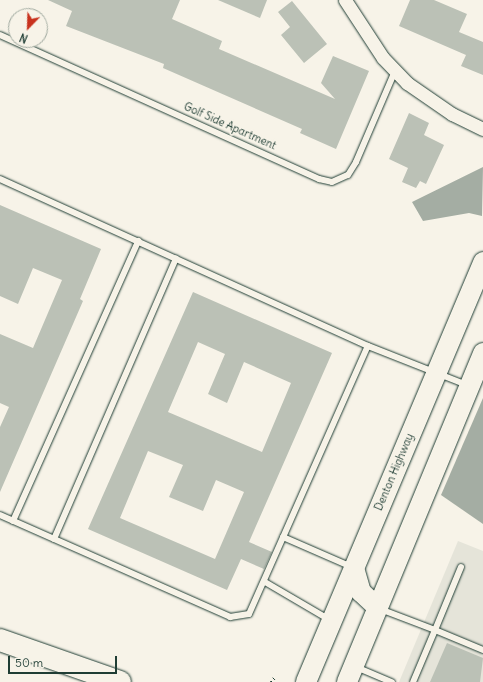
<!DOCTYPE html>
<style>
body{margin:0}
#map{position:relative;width:483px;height:682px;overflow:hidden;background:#f7f3e8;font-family:Delius,sans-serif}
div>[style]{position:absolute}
.built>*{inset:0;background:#e5e4d9}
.water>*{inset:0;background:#a4ada3}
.building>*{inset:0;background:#bbc1b6}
.path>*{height:2.5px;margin-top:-1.25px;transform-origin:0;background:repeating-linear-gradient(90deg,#1f3d34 0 1px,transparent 0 4px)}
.roads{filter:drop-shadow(0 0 1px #1f3d34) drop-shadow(0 0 1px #1f3d34)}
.service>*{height:6px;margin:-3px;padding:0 3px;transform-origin:3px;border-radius:3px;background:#f7f3e8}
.minor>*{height:13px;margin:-6.5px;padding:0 6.5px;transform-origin:6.5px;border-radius:6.5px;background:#f7f3e8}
.primary>*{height:20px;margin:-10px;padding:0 10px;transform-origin:10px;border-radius:10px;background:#f7f3e8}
.motorway>*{height:22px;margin:-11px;padding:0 11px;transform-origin:11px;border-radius:11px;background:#f7f3e8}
span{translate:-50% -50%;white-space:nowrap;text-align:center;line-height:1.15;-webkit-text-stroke:3.5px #f7f3e8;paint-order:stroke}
.street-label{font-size:11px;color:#1f3d34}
.north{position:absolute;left:8px;top:8px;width:40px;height:40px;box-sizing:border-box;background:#f7f3e8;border:1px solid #a1aaa0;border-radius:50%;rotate:203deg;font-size:11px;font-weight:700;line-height:16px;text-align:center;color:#1f3d34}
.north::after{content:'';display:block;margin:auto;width:14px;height:18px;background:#c8321e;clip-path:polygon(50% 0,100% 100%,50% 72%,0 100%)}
.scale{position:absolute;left:8px;top:656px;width:109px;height:18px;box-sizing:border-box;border:2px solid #1f3d34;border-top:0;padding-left:5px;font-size:12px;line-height:14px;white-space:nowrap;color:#1f3d34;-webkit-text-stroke:3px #f7f3e8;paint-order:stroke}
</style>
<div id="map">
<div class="built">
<div style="clip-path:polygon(458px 541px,483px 551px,483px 682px,399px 682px)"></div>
</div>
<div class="water">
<div style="clip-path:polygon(483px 167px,482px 216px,469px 213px,423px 221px,412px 202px)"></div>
<div style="clip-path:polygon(483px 398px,483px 524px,441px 495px)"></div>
</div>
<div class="building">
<div style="clip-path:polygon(48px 0,180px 0,172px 19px,222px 41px,219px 49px,335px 99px,321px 83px,333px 56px,369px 71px,336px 149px,300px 133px,302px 129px,163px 68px,164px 64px,66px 26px,72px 11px)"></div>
<div style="clip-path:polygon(218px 0,267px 0,260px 18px)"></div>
<div style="clip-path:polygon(410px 0,434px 0,467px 14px,459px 32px,483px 42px,483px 75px,461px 66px,466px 55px,399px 26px)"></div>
<div style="clip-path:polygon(292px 1px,327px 44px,304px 63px,281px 35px,290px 27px,278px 12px)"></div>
<div style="clip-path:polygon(409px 113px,429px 123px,424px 135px,444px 145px,426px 184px,420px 181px,416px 188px,402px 182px,408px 168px,389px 159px)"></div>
<div style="clip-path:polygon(0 205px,101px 249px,80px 299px,83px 301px,0 492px,0 427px,9px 407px,0 403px,0 334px,33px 348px,62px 280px,33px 268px,18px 304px,0 296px)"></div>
<div style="clip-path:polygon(evenodd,193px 292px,332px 353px,249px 542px,272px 552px,264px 569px,241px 559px,227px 590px,88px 529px,193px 292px,198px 342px,225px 354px,208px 394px,227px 403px,244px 362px,291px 383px,262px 452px,168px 412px,198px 342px,193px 292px,148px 451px,183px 465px,169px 497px,203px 511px,216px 480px,244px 492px,215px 559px,120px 518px,148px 451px)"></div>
<div style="clip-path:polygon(447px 643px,483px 658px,480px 682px,430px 682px)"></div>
</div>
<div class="path">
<div style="left:271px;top:682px;width:7px;rotate:-56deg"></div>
</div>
<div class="roads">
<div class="service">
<div style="left:0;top:35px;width:350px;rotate:24.3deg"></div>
<div style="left:319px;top:179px;width:13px;rotate:13deg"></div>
<div style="left:332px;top:182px;width:17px;rotate:-24deg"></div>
<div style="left:348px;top:175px;width:15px;rotate:-58deg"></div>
<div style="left:356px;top:162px;width:99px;rotate:-66.8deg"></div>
<div style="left:0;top:179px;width:404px;rotate:24.4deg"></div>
<div style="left:368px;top:346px;width:106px;rotate:21.5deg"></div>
<div style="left:0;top:515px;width:252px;rotate:23.9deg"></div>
<div style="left:230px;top:617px;width:19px;rotate:-9deg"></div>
<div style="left:249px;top:614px;width:293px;rotate:-66.1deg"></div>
<div style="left:13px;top:521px;width:307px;rotate:-65.9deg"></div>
<div style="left:283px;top:537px;width:75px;rotate:23.5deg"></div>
<div style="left:54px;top:539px;width:306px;rotate:-66.5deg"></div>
<div style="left:461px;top:567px;width:68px;rotate:112.4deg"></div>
<div style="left:435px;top:630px;width:52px;rotate:22.6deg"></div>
<div style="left:265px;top:582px;width:73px;rotate:30.4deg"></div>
<div style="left:380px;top:609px;width:59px;rotate:20.9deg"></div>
<div style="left:435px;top:630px;width:56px;rotate:112.9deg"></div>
<div style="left:356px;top:667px;width:39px;rotate:23deg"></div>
</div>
<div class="minor">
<div style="left:345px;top:0;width:69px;rotate:56.8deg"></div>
<div style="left:383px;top:58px;width:35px;rotate:46deg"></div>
<div style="left:407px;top:83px;width:55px;rotate:34.6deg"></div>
<div style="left:452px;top:114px;width:34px;rotate:26deg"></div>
</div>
<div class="primary">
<div style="left:354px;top:568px;width:25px;rotate:74deg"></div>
<div style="left:361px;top:592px;width:22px;rotate:43deg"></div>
<div style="left:306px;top:682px;width:456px;rotate:-67.1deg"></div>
<div style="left:347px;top:682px;width:356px;rotate:-67.5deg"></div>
</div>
<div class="motorway">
<div style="left:0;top:640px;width:127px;rotate:19.3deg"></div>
</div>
</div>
<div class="street-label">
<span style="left:230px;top:126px;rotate:24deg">Golf Side Apartment</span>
<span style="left:394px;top:472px;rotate:-67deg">Denton Highway</span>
</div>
<div class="north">N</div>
<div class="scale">50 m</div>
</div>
